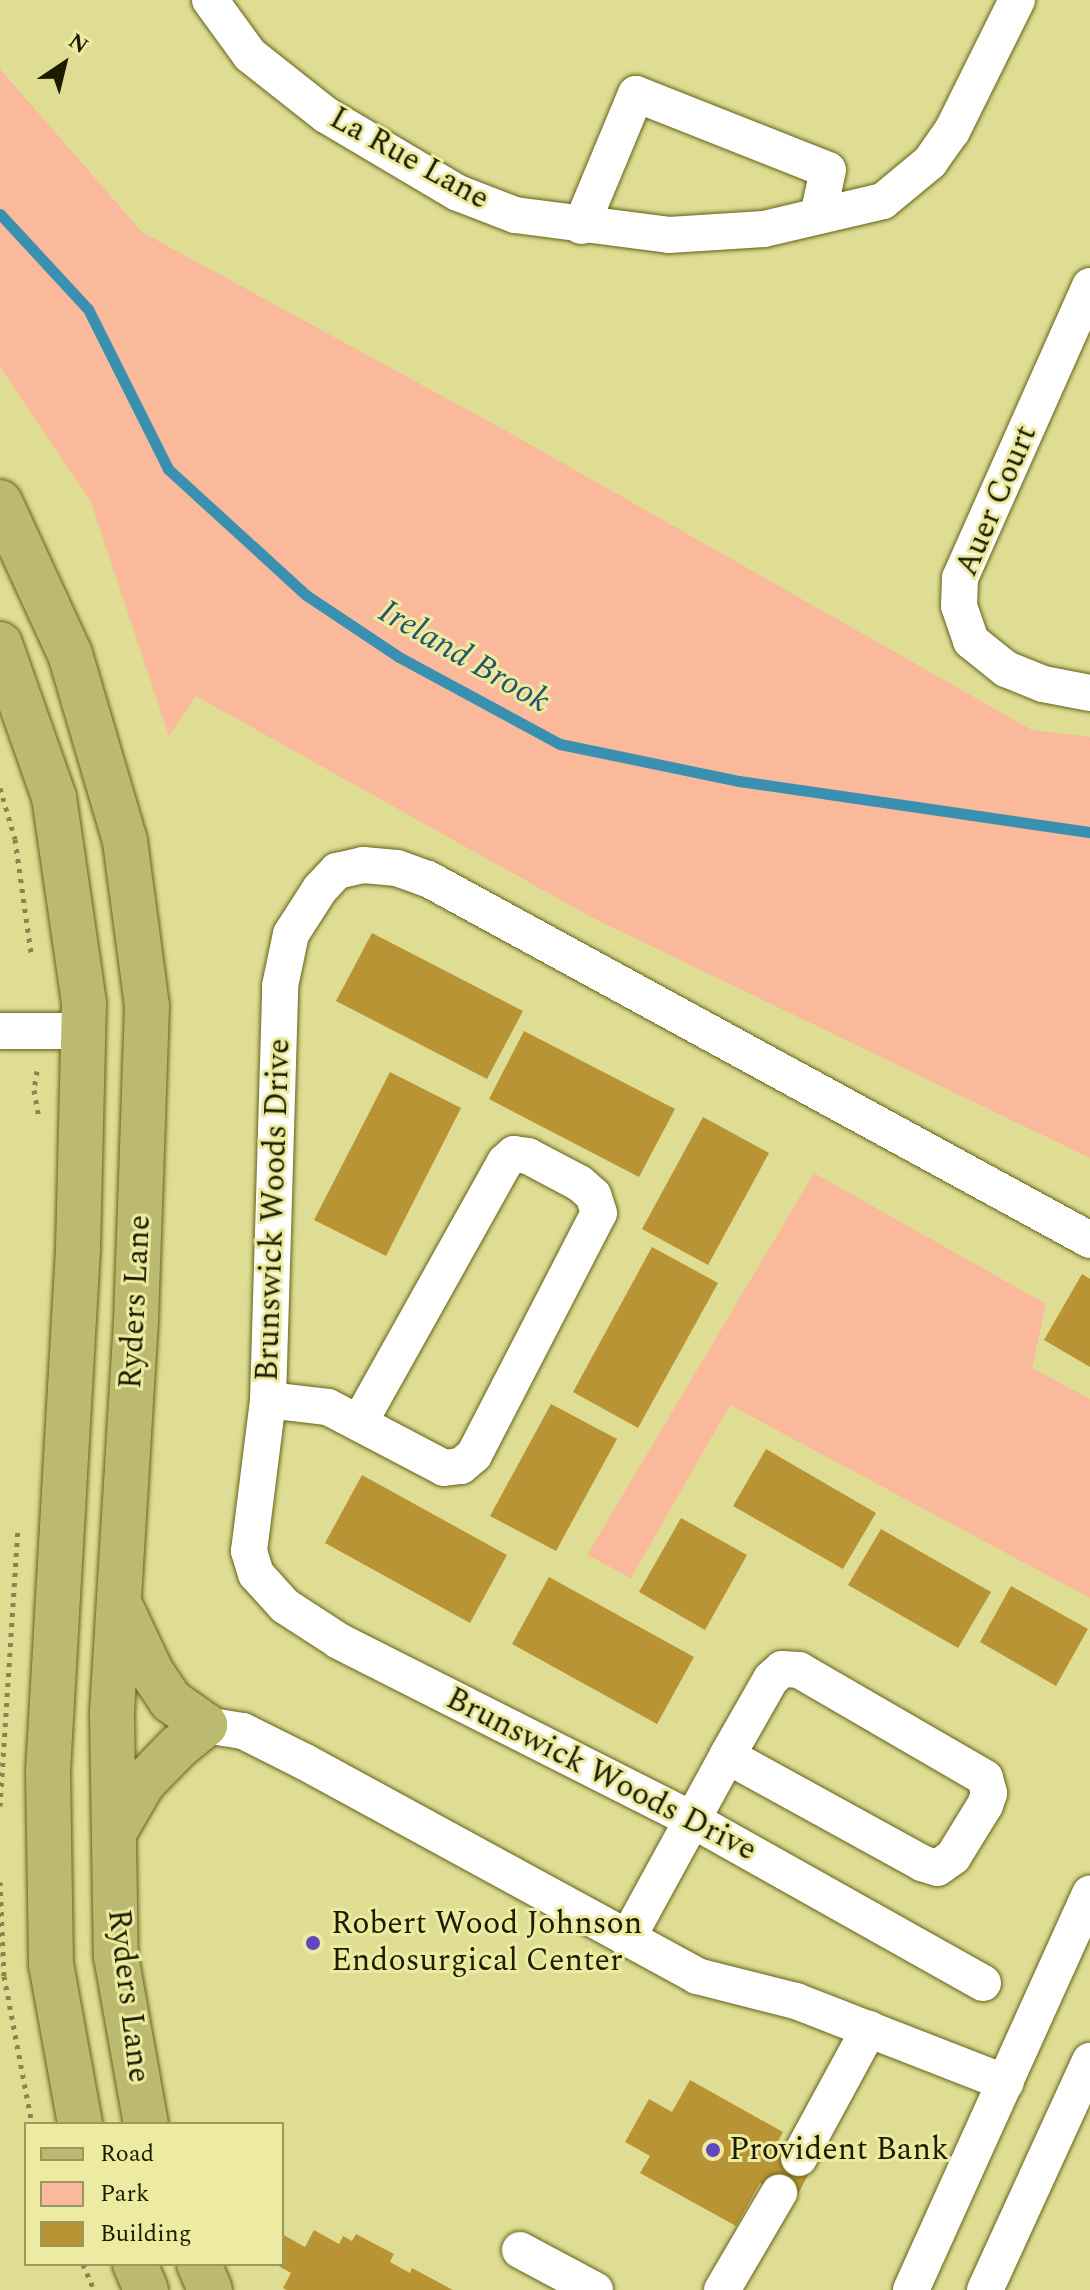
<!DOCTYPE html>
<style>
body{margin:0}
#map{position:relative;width:1090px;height:2290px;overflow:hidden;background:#dfdd94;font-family:Spectral,serif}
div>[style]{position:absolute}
.green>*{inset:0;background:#fab99a}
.stream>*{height:11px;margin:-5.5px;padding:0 5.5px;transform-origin:5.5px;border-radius:5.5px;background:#3990b1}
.building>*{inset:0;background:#b99435}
.path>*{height:5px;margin-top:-2.5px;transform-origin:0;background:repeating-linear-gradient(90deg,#878651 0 4px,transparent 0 10px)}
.roads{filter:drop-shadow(0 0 2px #656217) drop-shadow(0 0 2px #656217)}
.minor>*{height:36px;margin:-18px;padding:0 18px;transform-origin:18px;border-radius:18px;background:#fff}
.major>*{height:44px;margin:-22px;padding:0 22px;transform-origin:22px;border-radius:22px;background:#bcb971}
.dots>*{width:22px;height:22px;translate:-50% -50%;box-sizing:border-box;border:4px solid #eceba1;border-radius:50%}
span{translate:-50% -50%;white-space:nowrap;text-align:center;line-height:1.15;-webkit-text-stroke:6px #eceba1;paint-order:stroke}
.street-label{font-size:32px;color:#1d1c00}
.poi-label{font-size:32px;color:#1d1c00}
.left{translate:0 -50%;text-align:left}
.water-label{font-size:34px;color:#265568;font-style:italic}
.legend{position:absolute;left:24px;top:2122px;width:260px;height:144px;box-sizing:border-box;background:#eceba1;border:2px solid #999861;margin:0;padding:10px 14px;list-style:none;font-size:24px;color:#1d1c00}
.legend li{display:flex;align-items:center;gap:16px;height:40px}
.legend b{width:40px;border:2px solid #999861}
.north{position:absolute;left:24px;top:24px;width:80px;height:80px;-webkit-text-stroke:6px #eceba1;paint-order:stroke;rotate:35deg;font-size:22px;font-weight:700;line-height:32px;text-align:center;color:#1d1c00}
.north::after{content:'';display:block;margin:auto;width:28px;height:36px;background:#1d1c00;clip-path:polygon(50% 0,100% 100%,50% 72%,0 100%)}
</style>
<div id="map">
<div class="green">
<div style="clip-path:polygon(0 69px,142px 232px,510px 433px,1032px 730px,1090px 737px,1090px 1158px,591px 917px,196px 696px,169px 736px,91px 502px,0 367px)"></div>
<div style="clip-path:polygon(814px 1173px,1046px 1304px,1032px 1368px,1090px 1399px,1090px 1598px,730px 1405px,631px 1578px,587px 1555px)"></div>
</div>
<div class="stream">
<div style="left:0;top:214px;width:129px;rotate:47.2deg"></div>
<div style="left:88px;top:309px;width:179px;rotate:63.4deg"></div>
<div style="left:168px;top:469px;width:187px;rotate:42.4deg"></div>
<div style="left:306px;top:595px;width:112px;rotate:33.7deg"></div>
<div style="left:399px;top:657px;width:183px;rotate:28.4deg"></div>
<div style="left:560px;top:744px;width:183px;rotate:11.7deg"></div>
<div style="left:739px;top:781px;width:355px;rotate:8.3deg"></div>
</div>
<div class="building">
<div style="clip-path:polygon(372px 933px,523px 1011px,487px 1079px,336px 1001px)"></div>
<div style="clip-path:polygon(524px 1031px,675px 1109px,639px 1177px,489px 1099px)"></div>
<div style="clip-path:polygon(390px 1072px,461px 1108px,386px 1256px,314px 1220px)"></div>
<div style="clip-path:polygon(703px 1117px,769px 1153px,708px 1265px,642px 1229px)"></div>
<div style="clip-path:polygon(652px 1247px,718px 1283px,638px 1428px,573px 1392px)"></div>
<div style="clip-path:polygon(1082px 1274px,1090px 1279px,1090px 1367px,1044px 1340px)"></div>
<div style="clip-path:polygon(551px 1404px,617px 1439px,556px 1551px,490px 1516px)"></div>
<div style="clip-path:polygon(766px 1449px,876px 1513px,843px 1569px,733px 1506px)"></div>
<div style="clip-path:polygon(362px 1475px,507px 1555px,470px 1623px,325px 1543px)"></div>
<div style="clip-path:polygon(681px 1518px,747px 1555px,705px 1630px,639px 1592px)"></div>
<div style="clip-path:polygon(881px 1529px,991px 1592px,958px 1648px,848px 1585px)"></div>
<div style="clip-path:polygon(549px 1577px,694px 1657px,657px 1724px,512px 1644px)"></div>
<div style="clip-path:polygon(1011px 1586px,1088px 1629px,1056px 1686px,980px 1642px)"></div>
<div style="clip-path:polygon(690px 2080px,783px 2132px,776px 2145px,813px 2166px,794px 2201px,760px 2183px,736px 2226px,640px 2173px,650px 2156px,625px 2142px,649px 2099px,672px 2112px)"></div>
<div style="clip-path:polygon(314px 2230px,339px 2244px,343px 2236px,352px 2241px,356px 2234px,394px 2254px,390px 2262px,410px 2273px,412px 2268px,453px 2290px,287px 2290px,283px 2288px,291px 2273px,275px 2264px,282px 2264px,282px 2234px,305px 2247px)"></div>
</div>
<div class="path">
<div style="left:0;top:788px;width:53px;rotate:73.6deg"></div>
<div style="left:15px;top:839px;width:115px;rotate:82deg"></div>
<div style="left:37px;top:1071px;width:19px;rotate:99deg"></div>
<div style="left:34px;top:1090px;width:27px;rotate:80deg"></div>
<div style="left:0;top:1806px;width:277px;rotate:-86.3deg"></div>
<div style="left:0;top:1882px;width:94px;rotate:87.6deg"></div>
<div style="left:4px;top:1976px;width:151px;rotate:79.3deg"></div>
<div style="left:83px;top:2264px;width:28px;rotate:67deg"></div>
</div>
<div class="roads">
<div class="minor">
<div style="left:210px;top:0;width:68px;rotate:54deg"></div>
<div style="left:250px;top:55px;width:97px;rotate:38.3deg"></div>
<div style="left:326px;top:115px;width:153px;rotate:30.6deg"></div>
<div style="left:458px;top:193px;width:61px;rotate:21.1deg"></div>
<div style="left:515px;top:215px;width:155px;rotate:7.4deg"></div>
<div style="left:669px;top:235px;width:95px;rotate:-3.6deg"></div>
<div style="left:764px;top:229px;width:122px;rotate:-13.2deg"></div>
<div style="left:883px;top:201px;width:61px;rotate:-39.7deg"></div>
<div style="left:930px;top:162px;width:38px;rotate:-55deg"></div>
<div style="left:952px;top:131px;width:146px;rotate:-63.6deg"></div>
<div style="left:581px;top:226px;width:143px;rotate:-67.4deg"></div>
<div style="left:636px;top:94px;width:206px;rotate:21.6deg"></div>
<div style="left:828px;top:170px;width:47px;rotate:102.3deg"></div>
<div style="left:1090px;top:286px;width:320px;rotate:114deg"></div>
<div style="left:960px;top:578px;width:28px;rotate:92deg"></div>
<div style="left:959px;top:606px;width:37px;rotate:71deg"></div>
<div style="left:971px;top:641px;width:45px;rotate:38.7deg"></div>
<div style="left:1006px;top:669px;width:40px;rotate:22deg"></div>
<div style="left:1043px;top:684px;width:48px;rotate:10.8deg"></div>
<div style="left:0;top:1031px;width:83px"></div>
<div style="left:268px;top:1400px;width:60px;rotate:6.7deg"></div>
<div style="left:328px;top:1407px;width:131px;rotate:27.7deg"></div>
<div style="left:444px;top:1468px;width:17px;rotate:-7deg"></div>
<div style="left:461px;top:1466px;width:17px;rotate:-40deg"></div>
<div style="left:474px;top:1455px;width:272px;rotate:-62.7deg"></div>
<div style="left:599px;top:1213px;width:19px;rotate:-108deg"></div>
<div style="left:593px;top:1195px;width:18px;rotate:-139deg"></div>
<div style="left:579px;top:1183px;width:58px;rotate:-152.1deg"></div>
<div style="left:528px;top:1156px;width:14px;rotate:-172deg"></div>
<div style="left:514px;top:1154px;width:12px;rotate:138deg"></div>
<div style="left:505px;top:1162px;width:299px;rotate:119.2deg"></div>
<div style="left:205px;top:1725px;width:38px;rotate:9deg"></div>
<div style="left:243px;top:1731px;width:69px;rotate:26.6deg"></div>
<div style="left:305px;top:1762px;width:447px;rotate:28.6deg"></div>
<div style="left:697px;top:1976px;width:102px;rotate:14.2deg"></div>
<div style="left:796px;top:2001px;width:225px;rotate:21.3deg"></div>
<div style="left:627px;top:1939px;width:209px;rotate:-61.3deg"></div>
<div style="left:727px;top:1756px;width:89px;rotate:-60.3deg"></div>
<div style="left:771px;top:1679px;width:15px;rotate:-42deg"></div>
<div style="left:782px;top:1669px;width:17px;rotate:3deg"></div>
<div style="left:799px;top:1670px;width:215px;rotate:30.1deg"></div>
<div style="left:985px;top:1778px;width:16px;rotate:75deg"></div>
<div style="left:989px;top:1793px;width:13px;rotate:108deg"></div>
<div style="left:985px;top:1805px;width:61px;rotate:121.6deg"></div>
<div style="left:953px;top:1857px;width:19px;rotate:145deg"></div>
<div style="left:937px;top:1868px;width:16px;rotate:-162deg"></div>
<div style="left:922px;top:1863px;width:222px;rotate:-151.2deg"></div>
<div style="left:983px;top:1983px;width:333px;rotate:-150.7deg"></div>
<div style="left:693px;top:1820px;width:397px;rotate:-153.2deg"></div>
<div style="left:339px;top:1641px;width:64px;rotate:-147.1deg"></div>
<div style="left:285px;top:1606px;width:43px;rotate:-132.2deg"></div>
<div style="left:256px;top:1574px;width:24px;rotate:-107deg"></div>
<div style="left:249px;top:1551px;width:152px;rotate:-82.8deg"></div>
<div style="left:268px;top:1400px;width:414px;rotate:-88.3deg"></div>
<div style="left:280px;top:986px;width:53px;rotate:-78.1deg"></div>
<div style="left:291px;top:934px;width:54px;rotate:-57.2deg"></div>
<div style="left:320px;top:889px;width:25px;rotate:-47deg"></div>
<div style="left:337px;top:871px;width:27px;rotate:-13deg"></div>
<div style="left:363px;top:865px;width:34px;rotate:5deg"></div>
<div style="left:397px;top:868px;width:33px;rotate:20deg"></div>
<div style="left:428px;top:879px;width:754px;rotate:28.6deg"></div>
<div style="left:799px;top:2158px;width:147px;rotate:-61.5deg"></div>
<div style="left:520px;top:2250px;width:85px;rotate:28.1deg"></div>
<div style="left:722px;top:2290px;width:113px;rotate:-59.6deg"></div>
<div style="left:911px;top:2290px;width:435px;rotate:-65.7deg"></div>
<div style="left:985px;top:2290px;width:252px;rotate:-65.4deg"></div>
</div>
<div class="major">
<div style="left:0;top:502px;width:167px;rotate:65.3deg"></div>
<div style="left:70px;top:654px;width:195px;rotate:73.6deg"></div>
<div style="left:125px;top:841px;width:166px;rotate:82.4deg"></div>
<div style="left:147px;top:1006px;width:314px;rotate:92deg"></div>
<div style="left:136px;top:1320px;width:395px;rotate:93.5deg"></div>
<div style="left:112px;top:1714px;width:242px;rotate:89.1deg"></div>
<div style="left:116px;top:1956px;width:171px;rotate:79.9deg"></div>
<div style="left:0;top:644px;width:162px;rotate:70.6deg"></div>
<div style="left:54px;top:797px;width:208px;rotate:81.7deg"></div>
<div style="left:84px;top:1003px;width:246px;rotate:91.4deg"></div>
<div style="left:78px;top:1249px;width:523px;rotate:93.29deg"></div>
<div style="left:48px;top:1771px;width:193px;rotate:89.1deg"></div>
<div style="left:51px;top:1964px;width:163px;rotate:79.7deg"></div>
<div style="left:114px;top:1833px;width:58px;rotate:-59.9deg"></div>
<div style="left:143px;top:1783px;width:50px;rotate:-45.8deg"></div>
<div style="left:178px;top:1747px;width:35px;rotate:-39deg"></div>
<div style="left:205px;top:1725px;width:42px;rotate:-144.8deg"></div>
<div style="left:171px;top:1701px;width:34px;rotate:-124deg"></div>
<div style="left:152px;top:1673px;width:75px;rotate:-115.2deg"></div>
<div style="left:135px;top:2264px;width:28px;rotate:67deg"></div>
<div style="left:199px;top:2264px;width:28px;rotate:67deg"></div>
</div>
</div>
<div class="dots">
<div style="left:313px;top:1943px;background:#6048c1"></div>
<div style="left:713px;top:2150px;background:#6048c1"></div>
</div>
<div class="street-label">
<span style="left:409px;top:159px;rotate:29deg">La Rue Lane</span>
<span style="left:997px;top:501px;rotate:-67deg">Auer Court</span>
<span style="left:274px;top:1210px;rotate:-88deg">Brunswick Woods Drive</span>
<span style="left:136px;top:1302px;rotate:-87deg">Ryders Lane</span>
<span style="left:601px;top:1775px;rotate:27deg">Brunswick Woods Drive</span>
<span style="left:128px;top:1996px;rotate:83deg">Ryders Lane</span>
</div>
<div class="poi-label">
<span class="left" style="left:331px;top:1943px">Robert Wood Johnson<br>Endosurgical Center</span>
<span class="left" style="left:729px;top:2150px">Provident Bank</span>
</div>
<div class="water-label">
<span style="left:464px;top:657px;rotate:30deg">Ireland Brook</span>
</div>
<ul class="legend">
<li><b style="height:10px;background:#bcb971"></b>Road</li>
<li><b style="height:22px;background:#fab99a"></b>Park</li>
<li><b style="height:22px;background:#b99435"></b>Building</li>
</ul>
<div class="north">N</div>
</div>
